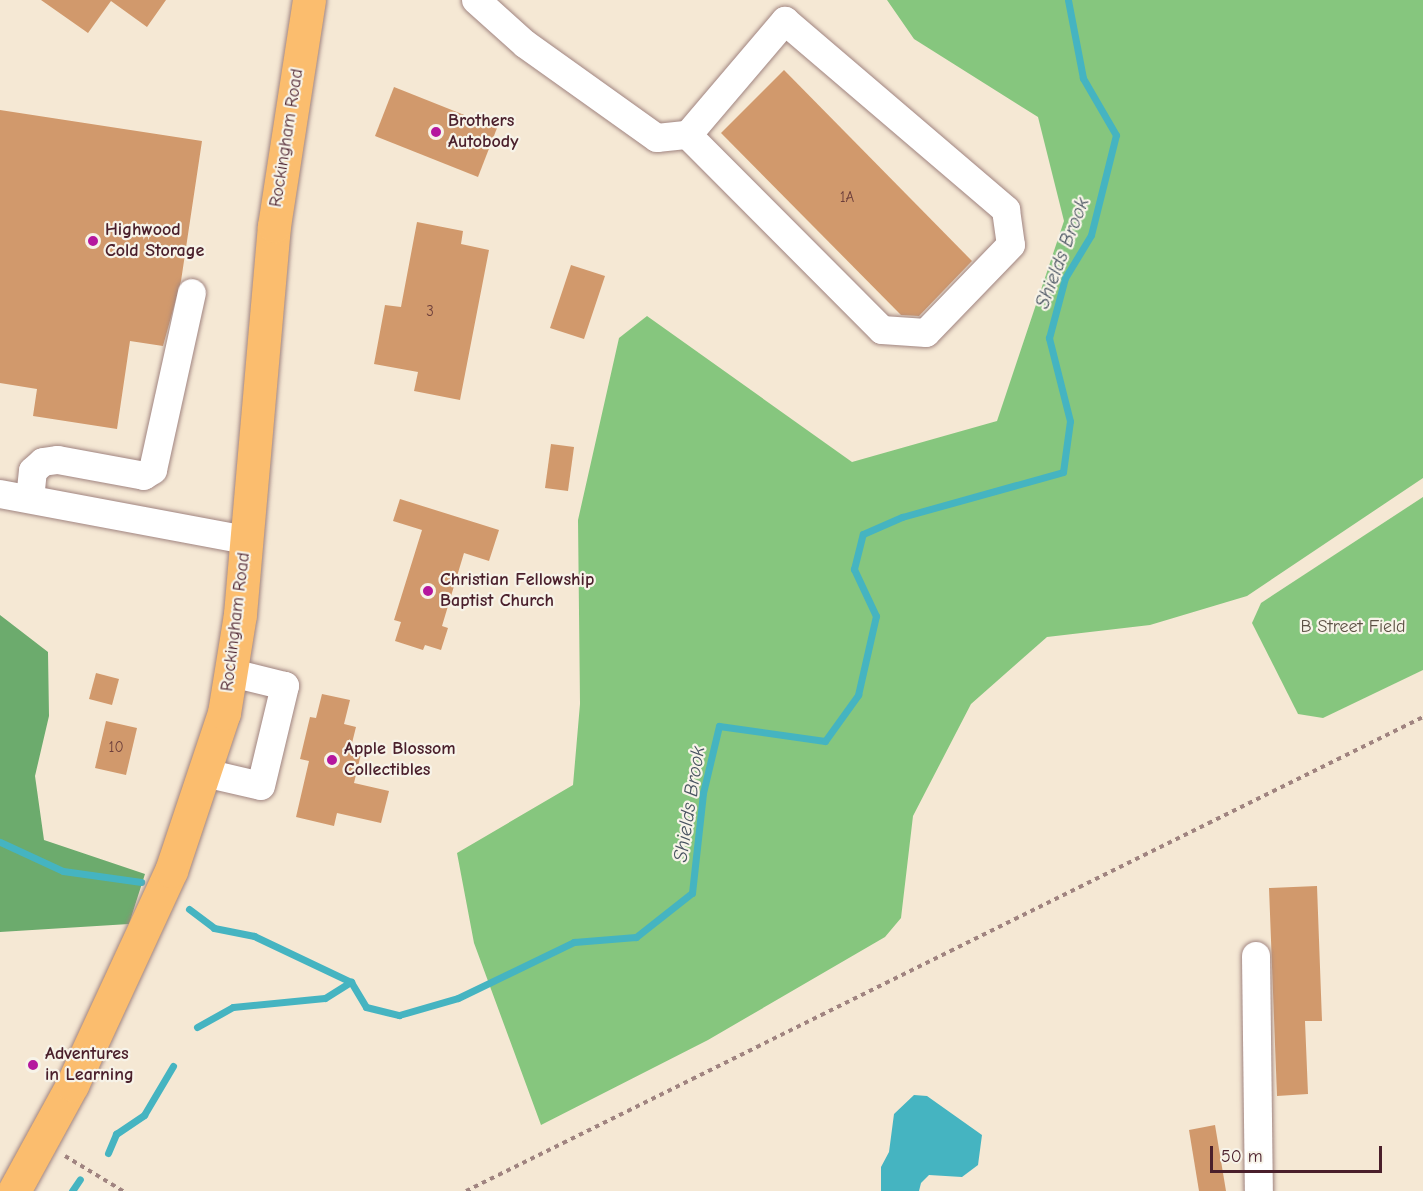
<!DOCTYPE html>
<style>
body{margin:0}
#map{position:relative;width:1423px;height:1191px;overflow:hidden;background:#f5e8d4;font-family:"Comic Neue",sans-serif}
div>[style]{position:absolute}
.green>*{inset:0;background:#86c67e}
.forest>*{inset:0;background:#6cab6d}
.water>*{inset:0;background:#45b4c1}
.stream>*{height:7px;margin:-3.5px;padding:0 3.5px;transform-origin:3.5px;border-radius:3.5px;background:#45b4c1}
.building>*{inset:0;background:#d1996c}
.path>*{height:4px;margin-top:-2px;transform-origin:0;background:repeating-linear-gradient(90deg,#a08480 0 4.5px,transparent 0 9px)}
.roads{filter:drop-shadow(0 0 2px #a08480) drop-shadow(0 0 2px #a08480)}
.minor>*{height:28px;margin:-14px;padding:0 14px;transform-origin:14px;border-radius:14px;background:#fff}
.major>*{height:33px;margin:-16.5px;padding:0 16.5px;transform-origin:16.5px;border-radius:16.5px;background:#fbbd6e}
.dots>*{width:16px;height:16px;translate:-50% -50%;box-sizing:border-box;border:3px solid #f7f3e8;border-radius:50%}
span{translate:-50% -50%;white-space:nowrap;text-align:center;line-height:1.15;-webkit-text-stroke:4.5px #f7f3e8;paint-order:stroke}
.number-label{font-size:15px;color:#6c3e3b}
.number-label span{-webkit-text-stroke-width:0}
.poi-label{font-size:18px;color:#4a1f2b;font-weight:700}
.left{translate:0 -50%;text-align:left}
.street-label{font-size:18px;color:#4a1f2b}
.park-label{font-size:18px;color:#5c5144}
.water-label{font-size:20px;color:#485360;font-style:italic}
.scale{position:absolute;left:1210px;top:1146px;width:172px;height:27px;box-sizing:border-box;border:3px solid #4a1f2b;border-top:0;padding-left:8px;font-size:18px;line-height:21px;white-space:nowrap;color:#4a1f2b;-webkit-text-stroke:4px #f7f3e8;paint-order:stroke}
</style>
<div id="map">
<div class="green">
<div style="clip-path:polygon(887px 0,1423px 0,1423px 478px,1247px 596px,1150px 625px,1047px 637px,971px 704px,913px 816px,901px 918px,885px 937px,708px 1040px,541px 1125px,474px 943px,457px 853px,573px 785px,580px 704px,578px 520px,619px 338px,647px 316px,852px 462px,997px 421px,1064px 221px,1038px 117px,914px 39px)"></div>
<div style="clip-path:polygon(1423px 497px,1423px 670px,1323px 718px,1298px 714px,1252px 623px,1261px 603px)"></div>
</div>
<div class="forest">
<div style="clip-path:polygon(0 615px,48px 652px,49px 716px,35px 776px,44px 840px,145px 874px,129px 924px,0 932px)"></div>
</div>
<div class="water">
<div style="clip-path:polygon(914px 1095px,927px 1096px,982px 1135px,978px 1165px,962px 1177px,929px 1175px,921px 1183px,919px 1191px,881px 1191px,881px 1167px,889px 1152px,894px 1114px)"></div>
</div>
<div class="stream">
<div style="left:0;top:842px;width:69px;rotate:24.7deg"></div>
<div style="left:63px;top:871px;width:79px;rotate:8deg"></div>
<div style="left:189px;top:909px;width:31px;rotate:37deg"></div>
<div style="left:214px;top:928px;width:41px;rotate:11.3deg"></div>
<div style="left:254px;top:936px;width:107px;rotate:25.4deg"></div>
<div style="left:351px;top:982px;width:29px;rotate:59deg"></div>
<div style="left:366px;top:1007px;width:34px;rotate:14deg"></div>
<div style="left:399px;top:1015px;width:61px;rotate:-16.1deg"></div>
<div style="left:458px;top:998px;width:129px;rotate:-25.8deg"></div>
<div style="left:574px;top:942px;width:62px;rotate:-4.6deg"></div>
<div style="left:636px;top:937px;width:71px;rotate:-38.2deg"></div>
<div style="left:692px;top:893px;width:101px;rotate:-83.7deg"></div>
<div style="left:703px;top:793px;width:69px;rotate:-76.6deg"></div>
<div style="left:719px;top:726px;width:107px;rotate:8.1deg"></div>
<div style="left:825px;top:741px;width:57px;rotate:-54.3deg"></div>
<div style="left:858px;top:695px;width:81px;rotate:-77.2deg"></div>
<div style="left:876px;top:616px;width:52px;rotate:-115.1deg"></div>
<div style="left:854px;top:569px;width:36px;rotate:-76deg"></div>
<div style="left:863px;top:534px;width:43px;rotate:-23.6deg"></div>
<div style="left:902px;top:517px;width:167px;rotate:-15.6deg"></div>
<div style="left:1063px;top:472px;width:51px;rotate:-82.2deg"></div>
<div style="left:1070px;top:421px;width:86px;rotate:-104.2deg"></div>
<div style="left:1049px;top:338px;width:62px;rotate:-75.1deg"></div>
<div style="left:1065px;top:278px;width:50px;rotate:-58.8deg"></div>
<div style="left:1091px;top:235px;width:103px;rotate:-76deg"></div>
<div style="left:1116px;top:135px;width:66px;rotate:-120.1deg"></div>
<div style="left:1083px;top:78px;width:79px;rotate:-100.9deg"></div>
<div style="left:197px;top:1027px;width:41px;rotate:-29.1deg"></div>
<div style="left:233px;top:1007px;width:92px;rotate:-5.6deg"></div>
<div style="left:325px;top:998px;width:31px;rotate:-32deg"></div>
<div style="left:108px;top:1153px;width:21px;rotate:-67deg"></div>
<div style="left:116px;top:1134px;width:34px;rotate:-34deg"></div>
<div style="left:144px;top:1115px;width:57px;rotate:-59.4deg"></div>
<div style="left:72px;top:1191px;width:14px;rotate:-56deg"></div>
</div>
<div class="building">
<div style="clip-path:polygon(41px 0,166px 0,147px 27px,111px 1px,88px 33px)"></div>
<div style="clip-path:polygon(784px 70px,972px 261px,919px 316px,901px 315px,721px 133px)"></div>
<div style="clip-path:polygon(394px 87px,497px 128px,478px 177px,375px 136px)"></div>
<div style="clip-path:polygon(0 110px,202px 141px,181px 281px,163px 346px,130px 341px,117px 429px,33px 416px,37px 389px,0 383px)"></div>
<div style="clip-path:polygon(417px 222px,463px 231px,461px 244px,489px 250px,460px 400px,414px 391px,418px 372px,374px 364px,385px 305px,401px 307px)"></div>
<div style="clip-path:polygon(571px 265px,605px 276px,584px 339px,550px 328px)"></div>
<div style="clip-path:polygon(551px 444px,574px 447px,568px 491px,545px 488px)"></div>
<div style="clip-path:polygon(400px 499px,499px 530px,489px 561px,464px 553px,442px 626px,448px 628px,441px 650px,425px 645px,423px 650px,395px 641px,401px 622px,394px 620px,422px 530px,393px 521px)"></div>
<div style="clip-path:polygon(96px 673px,119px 679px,112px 705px,89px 699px)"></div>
<div style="clip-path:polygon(322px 694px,350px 700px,344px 724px,356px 727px,351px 747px,362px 750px,354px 783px,389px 791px,381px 823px,337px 813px,334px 826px,296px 817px,309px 761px,300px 759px,310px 717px,316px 718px)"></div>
<div style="clip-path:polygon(106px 721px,137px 728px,126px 775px,95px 768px)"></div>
<div style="clip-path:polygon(1317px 886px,1322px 1021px,1305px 1021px,1308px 1094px,1277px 1096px,1269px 888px)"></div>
<div style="clip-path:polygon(1215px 1125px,1226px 1191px,1199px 1191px,1189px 1130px)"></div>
</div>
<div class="path">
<div style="left:65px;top:1156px;width:68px;rotate:31.1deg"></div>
<div style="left:466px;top:1191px;width:1068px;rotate:-26.35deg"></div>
</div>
<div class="roads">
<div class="minor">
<div style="left:476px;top:0;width:66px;rotate:41.9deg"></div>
<div style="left:525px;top:44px;width:162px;rotate:35.5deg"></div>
<div style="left:657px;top:138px;width:31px;rotate:-6deg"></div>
<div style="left:688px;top:135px;width:150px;rotate:-49.6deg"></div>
<div style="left:785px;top:21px;width:291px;rotate:40.5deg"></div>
<div style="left:1006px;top:210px;width:35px;rotate:82deg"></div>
<div style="left:1011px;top:245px;width:122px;rotate:134deg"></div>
<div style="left:926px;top:333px;width:44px;rotate:-176.1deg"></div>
<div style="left:882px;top:330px;width:275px;rotate:-134.9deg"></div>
<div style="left:0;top:494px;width:250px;rotate:10.6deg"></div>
<div style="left:30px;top:499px;width:28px;rotate:-84deg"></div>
<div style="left:33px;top:471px;width:13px;rotate:-42deg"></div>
<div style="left:43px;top:462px;width:15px;rotate:-8deg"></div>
<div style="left:58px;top:460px;width:87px;rotate:10.5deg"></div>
<div style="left:144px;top:476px;width:11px;rotate:-34deg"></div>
<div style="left:153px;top:470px;width:181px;rotate:-77.6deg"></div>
<div style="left:205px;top:773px;width:57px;rotate:13.1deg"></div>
<div style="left:261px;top:786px;width:103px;rotate:-76.5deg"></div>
<div style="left:285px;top:686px;width:55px;rotate:-166.2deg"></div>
<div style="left:1256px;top:956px;width:235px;rotate:89.3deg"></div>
</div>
<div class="major">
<div style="left:14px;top:1191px;width:121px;rotate:-61.3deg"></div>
<div style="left:72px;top:1085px;width:236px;rotate:-65.2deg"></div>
<div style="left:171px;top:871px;width:167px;rotate:-71.5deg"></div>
<div style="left:224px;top:713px;width:100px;rotate:-80.8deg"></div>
<div style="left:240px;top:614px;width:389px;rotate:-85deg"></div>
<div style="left:274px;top:226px;width:229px;rotate:-81.2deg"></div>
</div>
</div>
<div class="dots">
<div style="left:436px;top:132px;background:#b5179e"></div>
<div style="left:93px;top:241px;background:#b5179e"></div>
<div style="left:428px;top:591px;background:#b5179e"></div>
<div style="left:332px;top:760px;background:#b5179e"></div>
<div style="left:33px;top:1065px;background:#b5179e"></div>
</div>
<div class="number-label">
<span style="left:847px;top:198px">1A</span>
<span style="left:430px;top:312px">3</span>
<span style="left:116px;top:748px">10</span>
</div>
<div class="poi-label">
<span class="left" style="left:448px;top:132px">Brothers<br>Autobody</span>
<span class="left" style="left:105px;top:241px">Highwood<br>Cold Storage</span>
<span class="left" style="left:440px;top:591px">Christian Fellowship<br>Baptist Church</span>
<span class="left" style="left:344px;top:760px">Apple Blossom<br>Collectibles</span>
<span class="left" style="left:45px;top:1065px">Adventures<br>in Learning</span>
</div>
<div class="street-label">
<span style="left:287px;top:138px;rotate:-81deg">Rockingham Road</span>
<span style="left:236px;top:622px;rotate:-83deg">Rockingham Road</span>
</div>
<div class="park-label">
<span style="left:1353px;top:627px">B Street Field</span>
</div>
<div class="water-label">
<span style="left:1062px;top:253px;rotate:-69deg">Shields Brook</span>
<span style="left:689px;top:804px;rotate:-81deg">Shields Brook</span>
</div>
<div class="scale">50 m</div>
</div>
